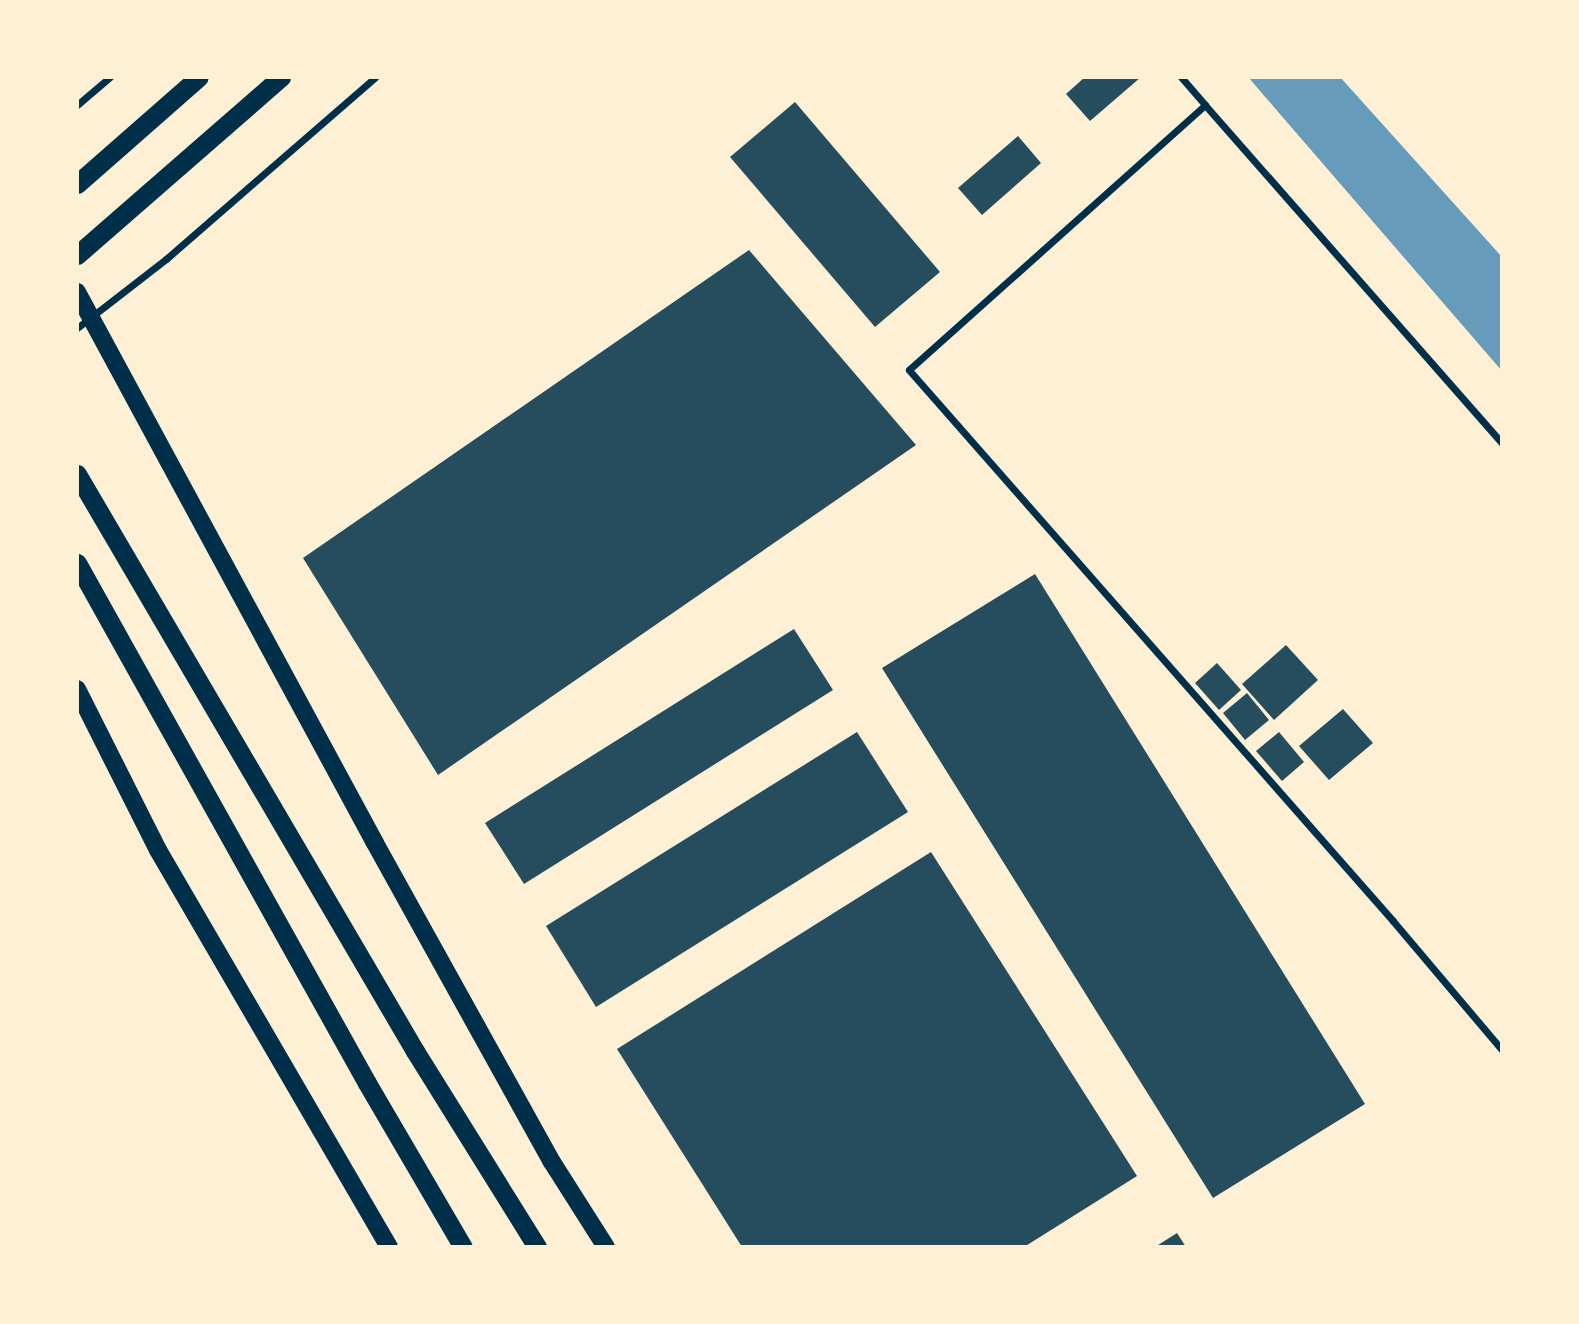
<!DOCTYPE html>
<style>
body{margin:0}
#map{position:relative;width:1579px;height:1324px;overflow:hidden;background:#fdf0d5;font-family:Barlow,sans-serif}
div>[style]{position:absolute}
.water>*{inset:0;background:#669bbc}
.building>*{inset:0;background:#264d5e}
.minor>*{height:7px;margin:-3.5px;padding:0 3.5px;transform-origin:3.5px;border-radius:3.5px;background:#003049}
.primary>*{height:18px;margin:-9px;padding:0 9px;transform-origin:9px;border-radius:9px;background:#003049}
.trunk>*{height:19px;margin:-9.5px;padding:0 9.5px;transform-origin:9.5px;border-radius:9.5px;background:#003049}
span{translate:-50% -50%;white-space:nowrap;text-align:center;line-height:1.15;-webkit-text-stroke:6px #fdf0d5;paint-order:stroke}
.frame{position:absolute;inset:0;border:79px solid #fdf0d5;pointer-events:none}
</style>
<div id="map">
<div class="water">
<div style="clip-path:polygon(1248px 77px,1340px 77px,1502px 257px,1502px 371px)"></div>
</div>
<div class="building">
<div style="clip-path:polygon(1085px 77px,1141px 77px,1090px 121px,1066px 94px)"></div>
<div style="clip-path:polygon(795px 102px,940px 272px,875px 327px,730px 157px)"></div>
<div style="clip-path:polygon(1018px 136px,1041px 163px,982px 215px,958px 188px)"></div>
<div style="clip-path:polygon(749px 250px,916px 445px,438px 775px,303px 558px)"></div>
<div style="clip-path:polygon(1035px 574px,1365px 1104px,1213px 1198px,882px 668px)"></div>
<div style="clip-path:polygon(794px 629px,833px 690px,524px 884px,485px 823px)"></div>
<div style="clip-path:polygon(1286px 645px,1318px 680px,1274px 720px,1242px 684px)"></div>
<div style="clip-path:polygon(1217px 663px,1241px 690px,1219px 710px,1195px 683px)"></div>
<div style="clip-path:polygon(1247px 693px,1269px 720px,1245px 740px,1223px 713px)"></div>
<div style="clip-path:polygon(1343px 709px,1373px 743px,1329px 780px,1299px 746px)"></div>
<div style="clip-path:polygon(857px 732px,908px 812px,596px 1007px,546px 926px)"></div>
<div style="clip-path:polygon(1279px 732px,1304px 762px,1282px 781px,1256px 751px)"></div>
<div style="clip-path:polygon(931px 852px,1137px 1176px,1024px 1247px,742px 1247px,617px 1049px)"></div>
<div style="clip-path:polygon(1177px 1233px,1186px 1247px,1155px 1247px)"></div>
</div>
<div class="minor">
<div style="left:1181px;top:77px;width:37px;rotate:49deg"></div>
<div style="left:1205px;top:105px;width:397px;rotate:138.2deg"></div>
<div style="left:909px;top:370px;width:733px;rotate:48.7deg"></div>
<div style="left:1393px;top:921px;width:169px;rotate:49.8deg"></div>
<div style="left:77px;top:105px;width:43px;rotate:-40.3deg"></div>
<div style="left:1205px;top:105px;width:450px;rotate:48.7deg"></div>
<div style="left:77px;top:328px;width:113px;rotate:-37.8deg"></div>
<div style="left:166px;top:259px;width:277px;rotate:-41deg"></div>
</div>
<div class="primary">
<div style="left:77px;top:292px;width:626px;rotate:61.59deg"></div>
<div style="left:375px;top:843px;width:365px;rotate:61deg"></div>
<div style="left:552px;top:1162px;width:101px;rotate:57.6deg"></div>
<div style="left:77px;top:689px;width:180px;rotate:63.3deg"></div>
<div style="left:158px;top:850px;width:459px;rotate:59.8deg"></div>
</div>
<div class="trunk">
<div style="left:77px;top:184px;width:162px;rotate:-41.3deg"></div>
<div style="left:77px;top:255px;width:271px;rotate:-41.1deg"></div>
<div style="left:77px;top:474px;width:669px;rotate:59.64deg"></div>
<div style="left:415px;top:1051px;width:231px;rotate:58.1deg"></div>
<div style="left:77px;top:563px;width:595px;rotate:60.85deg"></div>
<div style="left:367px;top:1083px;width:190px;rotate:59.7deg"></div>
</div>
<div class="frame"></div>
</div>
